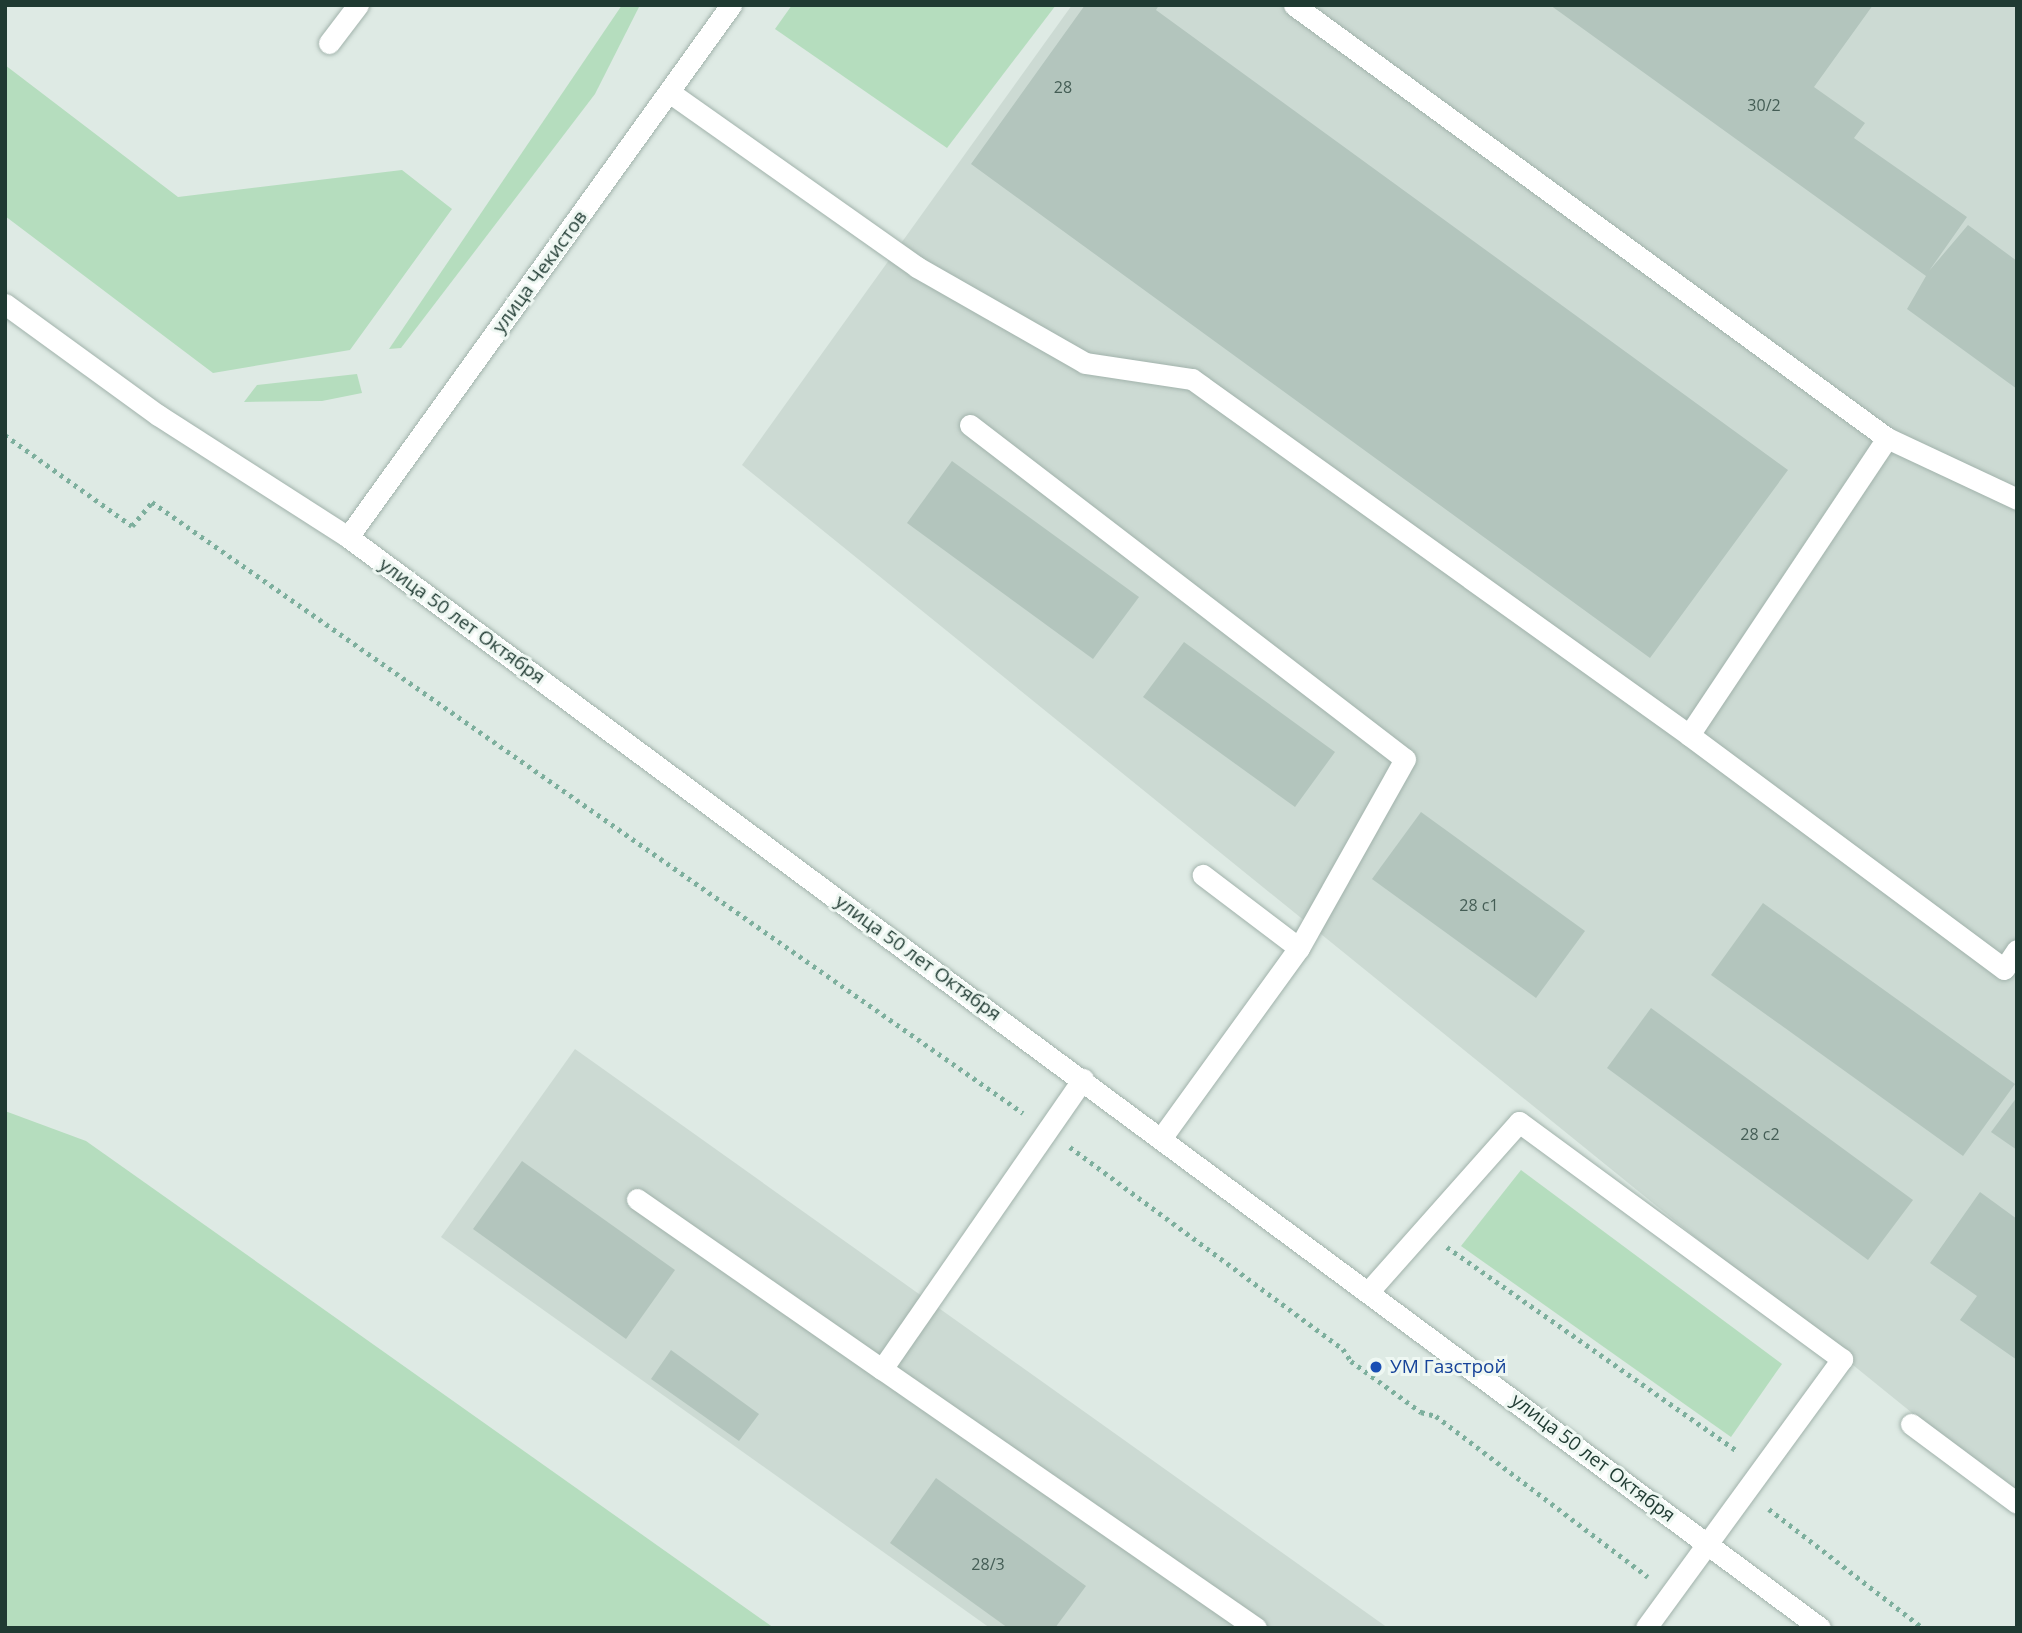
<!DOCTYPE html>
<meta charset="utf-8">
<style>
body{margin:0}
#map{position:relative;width:2022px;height:1633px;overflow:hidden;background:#deeae4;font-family:"Open Sans",sans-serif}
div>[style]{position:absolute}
.built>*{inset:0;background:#ccdad3}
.green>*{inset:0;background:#b5ddbe}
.building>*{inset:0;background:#b3c5bd}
.path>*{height:4.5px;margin-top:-2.25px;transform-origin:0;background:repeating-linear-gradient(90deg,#7daf9d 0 3.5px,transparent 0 8.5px)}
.roads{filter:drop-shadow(0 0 2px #a1b2ab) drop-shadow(0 0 2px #a1b2ab)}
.lane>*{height:21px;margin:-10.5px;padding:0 10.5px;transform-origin:10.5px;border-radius:10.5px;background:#fff}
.secondary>*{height:21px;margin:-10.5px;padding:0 10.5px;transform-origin:10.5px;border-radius:10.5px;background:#fff}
.dots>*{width:19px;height:19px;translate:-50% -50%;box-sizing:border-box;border:4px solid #eef7f2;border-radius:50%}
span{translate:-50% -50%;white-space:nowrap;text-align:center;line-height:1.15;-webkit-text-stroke:6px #eef7f2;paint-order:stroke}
.number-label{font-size:16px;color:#445d55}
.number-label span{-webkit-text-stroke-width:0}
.street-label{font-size:19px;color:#1f3a32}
.transit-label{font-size:19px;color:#164399}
.left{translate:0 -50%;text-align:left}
.frame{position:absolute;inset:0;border:7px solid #1f3a32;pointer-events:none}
</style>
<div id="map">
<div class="built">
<div style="clip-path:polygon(1072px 5px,2017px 5px,2017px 1498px,742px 465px)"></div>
<div style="clip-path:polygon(575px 1049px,1388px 1628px,990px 1628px,441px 1237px)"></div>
</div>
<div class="green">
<div style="clip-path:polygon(622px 5px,640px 5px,595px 94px,401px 348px,389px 349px)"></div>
<div style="clip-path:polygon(792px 5px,1056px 5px,947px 148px,775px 29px)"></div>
<div style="clip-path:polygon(5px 65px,178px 197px,402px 170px,452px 209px,350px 350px,213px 373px,5px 216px)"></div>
<div style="clip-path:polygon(357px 374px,362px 393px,322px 401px,244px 402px,257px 385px)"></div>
<div style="clip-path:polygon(5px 1111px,86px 1141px,774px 1628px,5px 1628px)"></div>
<div style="clip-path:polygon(1521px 1170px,1782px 1364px,1731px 1437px,1461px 1246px)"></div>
</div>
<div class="building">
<div style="clip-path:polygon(1085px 5px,1159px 5px,1156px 10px,1788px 470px,1650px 658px,971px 164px)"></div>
<div style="clip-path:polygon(1550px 5px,1873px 5px,1814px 87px,1865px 123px,1854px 138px,1967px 217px,1929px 271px,1968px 225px,2017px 261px,2017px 389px,1907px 309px,1926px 276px)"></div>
<div style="clip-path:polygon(952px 461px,1139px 597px,1093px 659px,907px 523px)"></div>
<div style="clip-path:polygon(1184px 642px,1335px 752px,1295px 807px,1143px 697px)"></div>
<div style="clip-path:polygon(1421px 812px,1585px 931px,1536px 998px,1372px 879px)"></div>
<div style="clip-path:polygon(1763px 903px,2015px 1084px,1963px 1156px,1711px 975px)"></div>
<div style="clip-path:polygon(1651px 1008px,1913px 1200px,1868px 1260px,1607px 1068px)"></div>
<div style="clip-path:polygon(2017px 1097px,2017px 1150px,1991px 1132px)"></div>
<div style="clip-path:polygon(522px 1161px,675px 1270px,626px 1339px,473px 1229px)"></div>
<div style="clip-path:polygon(1980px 1192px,2017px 1219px,2017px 1360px,1960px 1320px,1977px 1296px,1930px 1263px)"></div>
<div style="clip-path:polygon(671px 1350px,759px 1414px,739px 1441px,651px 1379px)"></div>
<div style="clip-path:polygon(936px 1478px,1086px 1586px,1055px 1628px,1008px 1628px,890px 1543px)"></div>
</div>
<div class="path">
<div style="left:5px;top:435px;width:156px;rotate:35.6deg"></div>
<div style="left:132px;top:526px;width:31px;rotate:-50deg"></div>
<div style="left:152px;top:502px;width:1064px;rotate:35.05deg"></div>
<div style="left:1070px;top:1147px;width:340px;rotate:36.5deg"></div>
<div style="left:1343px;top:1349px;width:14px;rotate:56deg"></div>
<div style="left:1351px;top:1361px;width:87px;rotate:36.1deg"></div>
<div style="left:1421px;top:1412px;width:16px;rotate:15deg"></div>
<div style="left:1436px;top:1416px;width:266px;rotate:37.2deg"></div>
<div style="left:1447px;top:1247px;width:355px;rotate:35.1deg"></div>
<div style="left:1769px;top:1509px;width:195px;rotate:37.7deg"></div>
</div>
<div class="roads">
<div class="lane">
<div style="left:1294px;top:5px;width:734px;rotate:36.14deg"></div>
<div style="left:329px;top:43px;width:48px;rotate:-52.7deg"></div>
<div style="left:669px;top:92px;width:304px;rotate:35.2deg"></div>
<div style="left:917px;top:267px;width:193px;rotate:29.7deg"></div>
<div style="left:1085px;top:363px;width:108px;rotate:8.5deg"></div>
<div style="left:1192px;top:379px;width:611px;rotate:35.61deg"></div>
<div style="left:1689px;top:735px;width:392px;rotate:36.6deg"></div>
<div style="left:2004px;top:969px;width:23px;rotate:-56deg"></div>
<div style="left:970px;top:425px;width:548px;rotate:37.52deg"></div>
<div style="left:1405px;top:759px;width:217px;rotate:119.3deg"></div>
<div style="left:1689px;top:735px;width:357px;rotate:-56.3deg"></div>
<div style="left:1887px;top:438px;width:144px;rotate:25.1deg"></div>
<div style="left:1162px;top:1137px;width:233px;rotate:-54.1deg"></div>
<div style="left:1299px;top:948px;width:121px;rotate:-142.8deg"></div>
<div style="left:637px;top:1199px;width:298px;rotate:34.8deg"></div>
<div style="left:882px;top:1369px;width:353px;rotate:-55.3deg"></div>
<div style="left:1369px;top:1291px;width:226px;rotate:-48.4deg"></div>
<div style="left:1519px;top:1122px;width:401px;rotate:36.3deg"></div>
<div style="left:1842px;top:1359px;width:333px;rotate:126.1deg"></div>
<div style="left:882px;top:1369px;width:455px;rotate:34.7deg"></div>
<div style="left:1911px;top:1424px;width:132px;rotate:36.7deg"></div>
</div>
<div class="secondary">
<div style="left:5px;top:304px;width:189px;rotate:36deg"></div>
<div style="left:158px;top:415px;width:226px;rotate:32.7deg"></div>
<div style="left:348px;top:537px;width:1832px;rotate:36.54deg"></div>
<div style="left:348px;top:537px;width:656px;rotate:-54.25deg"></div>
</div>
</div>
<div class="dots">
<div style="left:1376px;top:1367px;background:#1a4fb4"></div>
</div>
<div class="number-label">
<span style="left:1063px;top:87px">28</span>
<span style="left:1764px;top:105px">30/2</span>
<span style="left:1479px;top:905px">28 с1</span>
<span style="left:1760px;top:1134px">28 с2</span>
<span style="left:988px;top:1564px">28/3</span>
</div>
<div class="street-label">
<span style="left:540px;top:272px;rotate:-54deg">улица Чекистов</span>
<span style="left:462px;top:621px;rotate:36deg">улица 50 лет Октября</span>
<span style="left:918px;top:958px;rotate:36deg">улица 50 лет Октября</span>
<span style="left:1593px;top:1458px;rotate:37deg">улица 50 лет Октября</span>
</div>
<div class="transit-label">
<span class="left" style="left:1390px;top:1367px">УМ Газстрой</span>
</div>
<div class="frame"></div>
</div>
